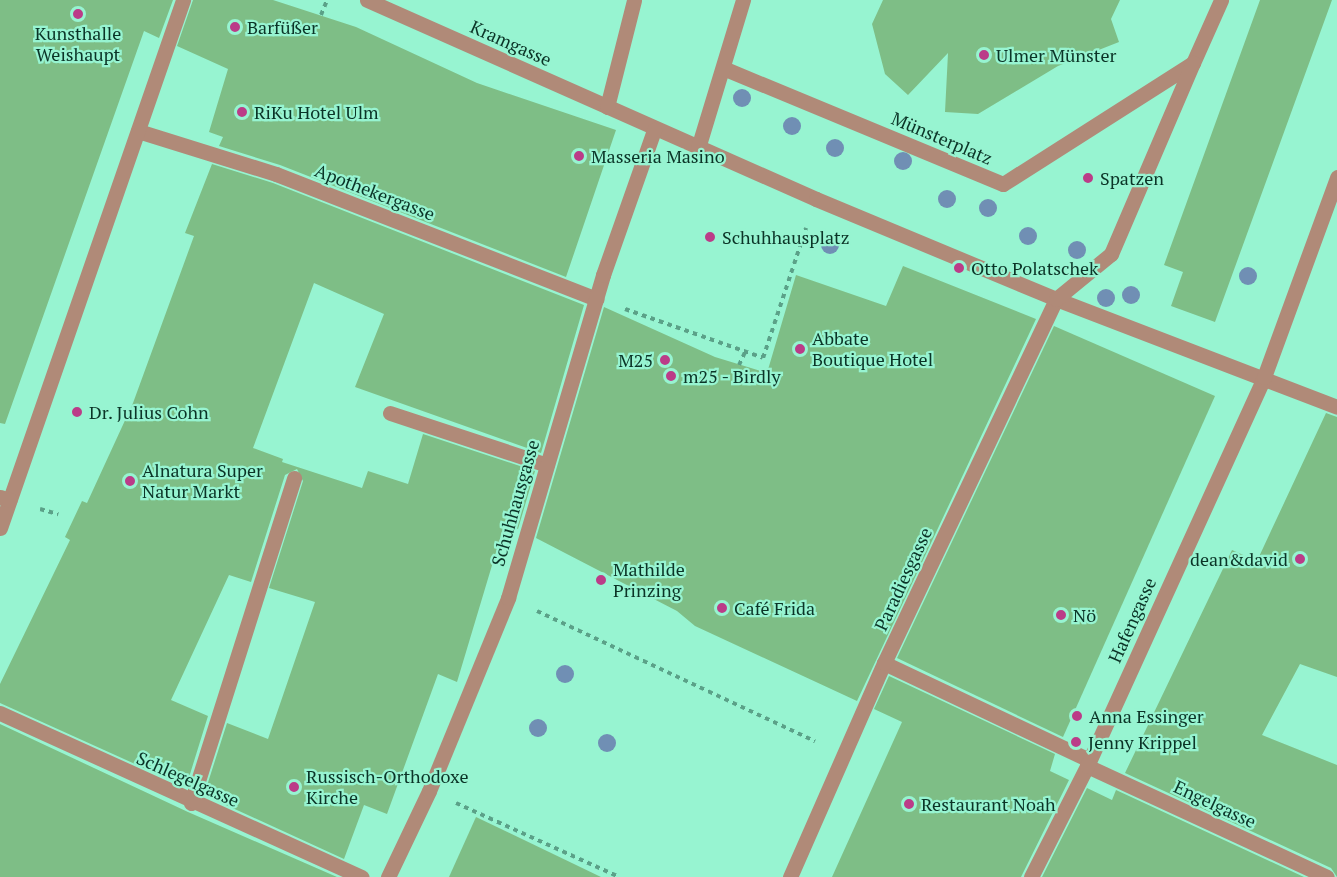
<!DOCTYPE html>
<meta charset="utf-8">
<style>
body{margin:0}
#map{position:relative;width:1337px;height:877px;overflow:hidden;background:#97f4d1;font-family:"PT Serif",serif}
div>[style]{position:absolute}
.building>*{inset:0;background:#7ebe86}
.path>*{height:4px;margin-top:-2px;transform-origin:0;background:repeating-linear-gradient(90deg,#5ba188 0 4.5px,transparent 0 9px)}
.lane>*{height:15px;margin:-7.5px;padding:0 7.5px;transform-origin:7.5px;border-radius:7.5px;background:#b08a78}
.street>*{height:15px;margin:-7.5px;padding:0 7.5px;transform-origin:7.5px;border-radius:7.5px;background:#b08a78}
.trees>*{width:18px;height:18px;margin:-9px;border-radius:50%;background:#708fb4}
.dots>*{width:16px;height:16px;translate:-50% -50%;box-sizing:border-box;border:3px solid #97f4d1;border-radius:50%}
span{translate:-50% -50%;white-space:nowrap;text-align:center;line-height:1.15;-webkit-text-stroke:4.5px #97f4d1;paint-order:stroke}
.poi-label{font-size:18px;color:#0b3427}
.left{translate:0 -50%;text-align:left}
.right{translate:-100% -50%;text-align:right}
.street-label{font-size:18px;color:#0b3427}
</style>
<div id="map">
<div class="building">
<div style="clip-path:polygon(0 0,173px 0,159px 38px,144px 31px,5px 424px,0 423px)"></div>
<div style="clip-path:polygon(193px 0,273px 0,356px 27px,477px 83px,616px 130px,566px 277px,280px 165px,219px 146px,223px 137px,209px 132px,228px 69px,177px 46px)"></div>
<div style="clip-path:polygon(883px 0,1120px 0,1111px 19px,1119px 42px,1058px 66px,978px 114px,945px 112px,948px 53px,908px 95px,885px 74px,872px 24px)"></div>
<div style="clip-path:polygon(1260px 0,1332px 0,1215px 322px,1171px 306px,1183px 272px,1164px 265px)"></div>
<div style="clip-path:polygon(212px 164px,273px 183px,584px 305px,541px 453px,355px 387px,384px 314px,314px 283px,253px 448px,283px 459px,282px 462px,362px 488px,368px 471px,408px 484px,423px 434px,535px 471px,518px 529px,505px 522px,457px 682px,438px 674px,387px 814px,364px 805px,344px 859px,204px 795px,227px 723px,268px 739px,315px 602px,269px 588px,303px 481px,297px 469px,285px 475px,251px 582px,229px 575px,171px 700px,208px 716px,186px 787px,0 703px,0 684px,70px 540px,65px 537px,82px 501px,87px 503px,133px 403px,194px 236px,185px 233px)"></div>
<div style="clip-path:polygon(903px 266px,1036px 319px,857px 701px,695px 626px,677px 611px,536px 538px,604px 307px,715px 357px,767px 373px,796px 275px,886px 306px)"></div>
<div style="clip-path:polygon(1054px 326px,1215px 396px,1063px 737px,897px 658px)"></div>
<div style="clip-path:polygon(1326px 413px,1337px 417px,1337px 677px,1300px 664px,1262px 735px,1337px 765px,1337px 877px,1331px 868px,1125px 773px,1232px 550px,1257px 561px)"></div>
<div style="clip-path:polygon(889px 676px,1055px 754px,1050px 771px,1069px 780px,1021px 877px,832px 877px,902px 722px,874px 709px)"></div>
<div style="clip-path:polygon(0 724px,188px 812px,337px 877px,0 877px)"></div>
<div style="clip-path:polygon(1087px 788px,1112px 800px,1116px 790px,1304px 877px,1042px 877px)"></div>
<div style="clip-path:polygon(476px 817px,601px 877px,449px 877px)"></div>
</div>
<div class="path">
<div style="left:321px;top:15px;width:16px;rotate:-68deg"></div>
<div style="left:625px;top:309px;width:146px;rotate:19.5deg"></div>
<div style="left:763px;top:358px;width:137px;rotate:-71.7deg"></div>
<div style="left:739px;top:365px;width:14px;rotate:-65deg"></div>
<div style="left:40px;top:509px;width:19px;rotate:16deg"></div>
<div style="left:537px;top:611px;width:307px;rotate:25.1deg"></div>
<div style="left:456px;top:803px;width:179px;rotate:24.4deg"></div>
</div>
<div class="lane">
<div style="left:138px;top:131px;width:145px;rotate:17.3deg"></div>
<div style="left:390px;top:413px;width:165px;rotate:18.3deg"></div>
<div style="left:0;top:528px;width:559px;rotate:-70.88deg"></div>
<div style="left:191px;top:803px;width:341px;rotate:-72.4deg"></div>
</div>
<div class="street">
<div style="left:367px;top:0;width:491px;rotate:23.9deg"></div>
<div style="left:816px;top:199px;width:260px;rotate:22.6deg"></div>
<div style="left:1056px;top:299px;width:301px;rotate:21deg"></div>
<div style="left:723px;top:68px;width:303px;rotate:22.5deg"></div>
<div style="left:1003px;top:184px;width:225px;rotate:-32.5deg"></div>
<div style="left:1193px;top:63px;width:69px;rotate:-66deg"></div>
<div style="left:607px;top:107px;width:110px;rotate:-75.8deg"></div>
<div style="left:698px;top:148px;width:155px;rotate:-73.1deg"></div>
<div style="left:276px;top:174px;width:344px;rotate:21.3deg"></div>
<div style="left:0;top:497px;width:10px;rotate:17deg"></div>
<div style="left:884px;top:663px;width:227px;rotate:25.3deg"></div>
<div style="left:0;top:713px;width:397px;rotate:24.4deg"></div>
<div style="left:1087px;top:766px;width:264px;rotate:24.8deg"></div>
<div style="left:388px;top:877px;width:95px;rotate:-64.5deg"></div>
<div style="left:429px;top:791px;width:209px;rotate:-67.7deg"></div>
<div style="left:508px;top:598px;width:337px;rotate:-73.6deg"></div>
<div style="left:603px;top:275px;width:154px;rotate:-70.6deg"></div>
<div style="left:790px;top:877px;width:234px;rotate:-66.3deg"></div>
<div style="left:884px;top:663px;width:403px;rotate:-64.7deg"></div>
<div style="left:1056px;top:299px;width:71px;rotate:-39.3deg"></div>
<div style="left:1111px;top:254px;width:208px;rotate:-66.8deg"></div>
<div style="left:1031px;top:877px;width:124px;rotate:-63.2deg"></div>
<div style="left:1087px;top:766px;width:427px;rotate:-65.5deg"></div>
<div style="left:1264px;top:377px;width:213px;rotate:-69.9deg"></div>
</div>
<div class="trees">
<div style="left:742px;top:98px"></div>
<div style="left:792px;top:126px"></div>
<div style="left:835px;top:148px"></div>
<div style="left:903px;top:161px"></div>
<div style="left:947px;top:199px"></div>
<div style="left:988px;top:208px"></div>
<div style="left:1028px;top:236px"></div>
<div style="left:830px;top:245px"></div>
<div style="left:1077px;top:250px"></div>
<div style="left:1248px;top:276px"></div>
<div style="left:1131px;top:295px"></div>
<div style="left:1106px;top:298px"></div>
<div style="left:565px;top:674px"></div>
<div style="left:538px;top:728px"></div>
<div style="left:607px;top:743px"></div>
</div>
<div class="dots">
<div style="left:78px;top:14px;background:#bb3c88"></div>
<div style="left:235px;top:27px;background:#bb3c88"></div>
<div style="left:984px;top:55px;background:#bb3c88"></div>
<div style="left:242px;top:112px;background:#bb3c88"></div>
<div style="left:579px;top:156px;background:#bb3c88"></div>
<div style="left:1088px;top:178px;background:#bb3c88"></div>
<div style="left:710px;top:237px;background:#bb3c88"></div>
<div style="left:959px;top:268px;background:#bb3c88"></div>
<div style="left:800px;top:349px;background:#bb3c88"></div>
<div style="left:665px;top:360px;background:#bb3c88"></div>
<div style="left:671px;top:376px;background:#bb3c88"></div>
<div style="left:77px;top:412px;background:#bb3c88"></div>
<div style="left:130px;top:481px;background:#bb3c88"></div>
<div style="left:1300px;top:559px;background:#bb3c88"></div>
<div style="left:601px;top:580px;background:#bb3c88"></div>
<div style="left:722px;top:608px;background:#bb3c88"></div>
<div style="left:1061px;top:615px;background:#bb3c88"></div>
<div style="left:1077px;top:716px;background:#bb3c88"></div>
<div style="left:1076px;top:742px;background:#bb3c88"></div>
<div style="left:294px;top:787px;background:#bb3c88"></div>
<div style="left:909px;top:804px;background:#bb3c88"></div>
</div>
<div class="poi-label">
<span class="left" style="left:247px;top:27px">Barfüßer</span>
<span style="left:78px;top:44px">Kunsthalle<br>Weishaupt</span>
<span class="left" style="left:996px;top:55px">Ulmer Münster</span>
<span class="left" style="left:254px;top:112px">RiKu Hotel Ulm</span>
<span class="left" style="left:591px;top:156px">Masseria Masino</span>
<span class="left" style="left:1100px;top:178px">Spatzen</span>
<span class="left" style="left:722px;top:237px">Schuhhausplatz</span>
<span class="left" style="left:971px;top:268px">Otto Polatschek</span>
<span class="left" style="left:812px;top:349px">Abbate<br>Boutique Hotel</span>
<span class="right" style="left:653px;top:360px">M25</span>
<span class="left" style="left:683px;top:376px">m25 - Birdly</span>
<span class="left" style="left:89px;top:412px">Dr. Julius Cohn</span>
<span class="left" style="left:142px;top:481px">Alnatura Super<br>Natur Markt</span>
<span class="right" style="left:1288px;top:559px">dean&amp;david</span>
<span class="left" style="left:613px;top:580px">Mathilde<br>Prinzing</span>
<span class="left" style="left:734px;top:608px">Café Frida</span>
<span class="left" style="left:1073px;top:615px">Nö</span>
<span class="left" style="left:1089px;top:716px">Anna Essinger</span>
<span class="left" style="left:1088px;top:742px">Jenny Krippel</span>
<span class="left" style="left:306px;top:787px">Russisch-Orthodoxe<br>Kirche</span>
<span class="left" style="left:921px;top:804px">Restaurant Noah</span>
</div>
<div class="street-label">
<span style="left:511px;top:43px;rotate:24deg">Kramgasse</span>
<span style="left:942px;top:138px;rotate:23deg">Münsterplatz</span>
<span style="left:375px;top:192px;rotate:21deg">Apothekergasse</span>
<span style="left:515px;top:503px;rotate:-74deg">Schuhhausgasse</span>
<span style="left:903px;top:579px;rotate:-65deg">Paradiesgasse</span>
<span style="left:1132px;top:620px;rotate:-66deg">Hafengasse</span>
<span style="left:188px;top:779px;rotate:24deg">Schlegelgasse</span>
<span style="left:1215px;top:804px;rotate:25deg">Engelgasse</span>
</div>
</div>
